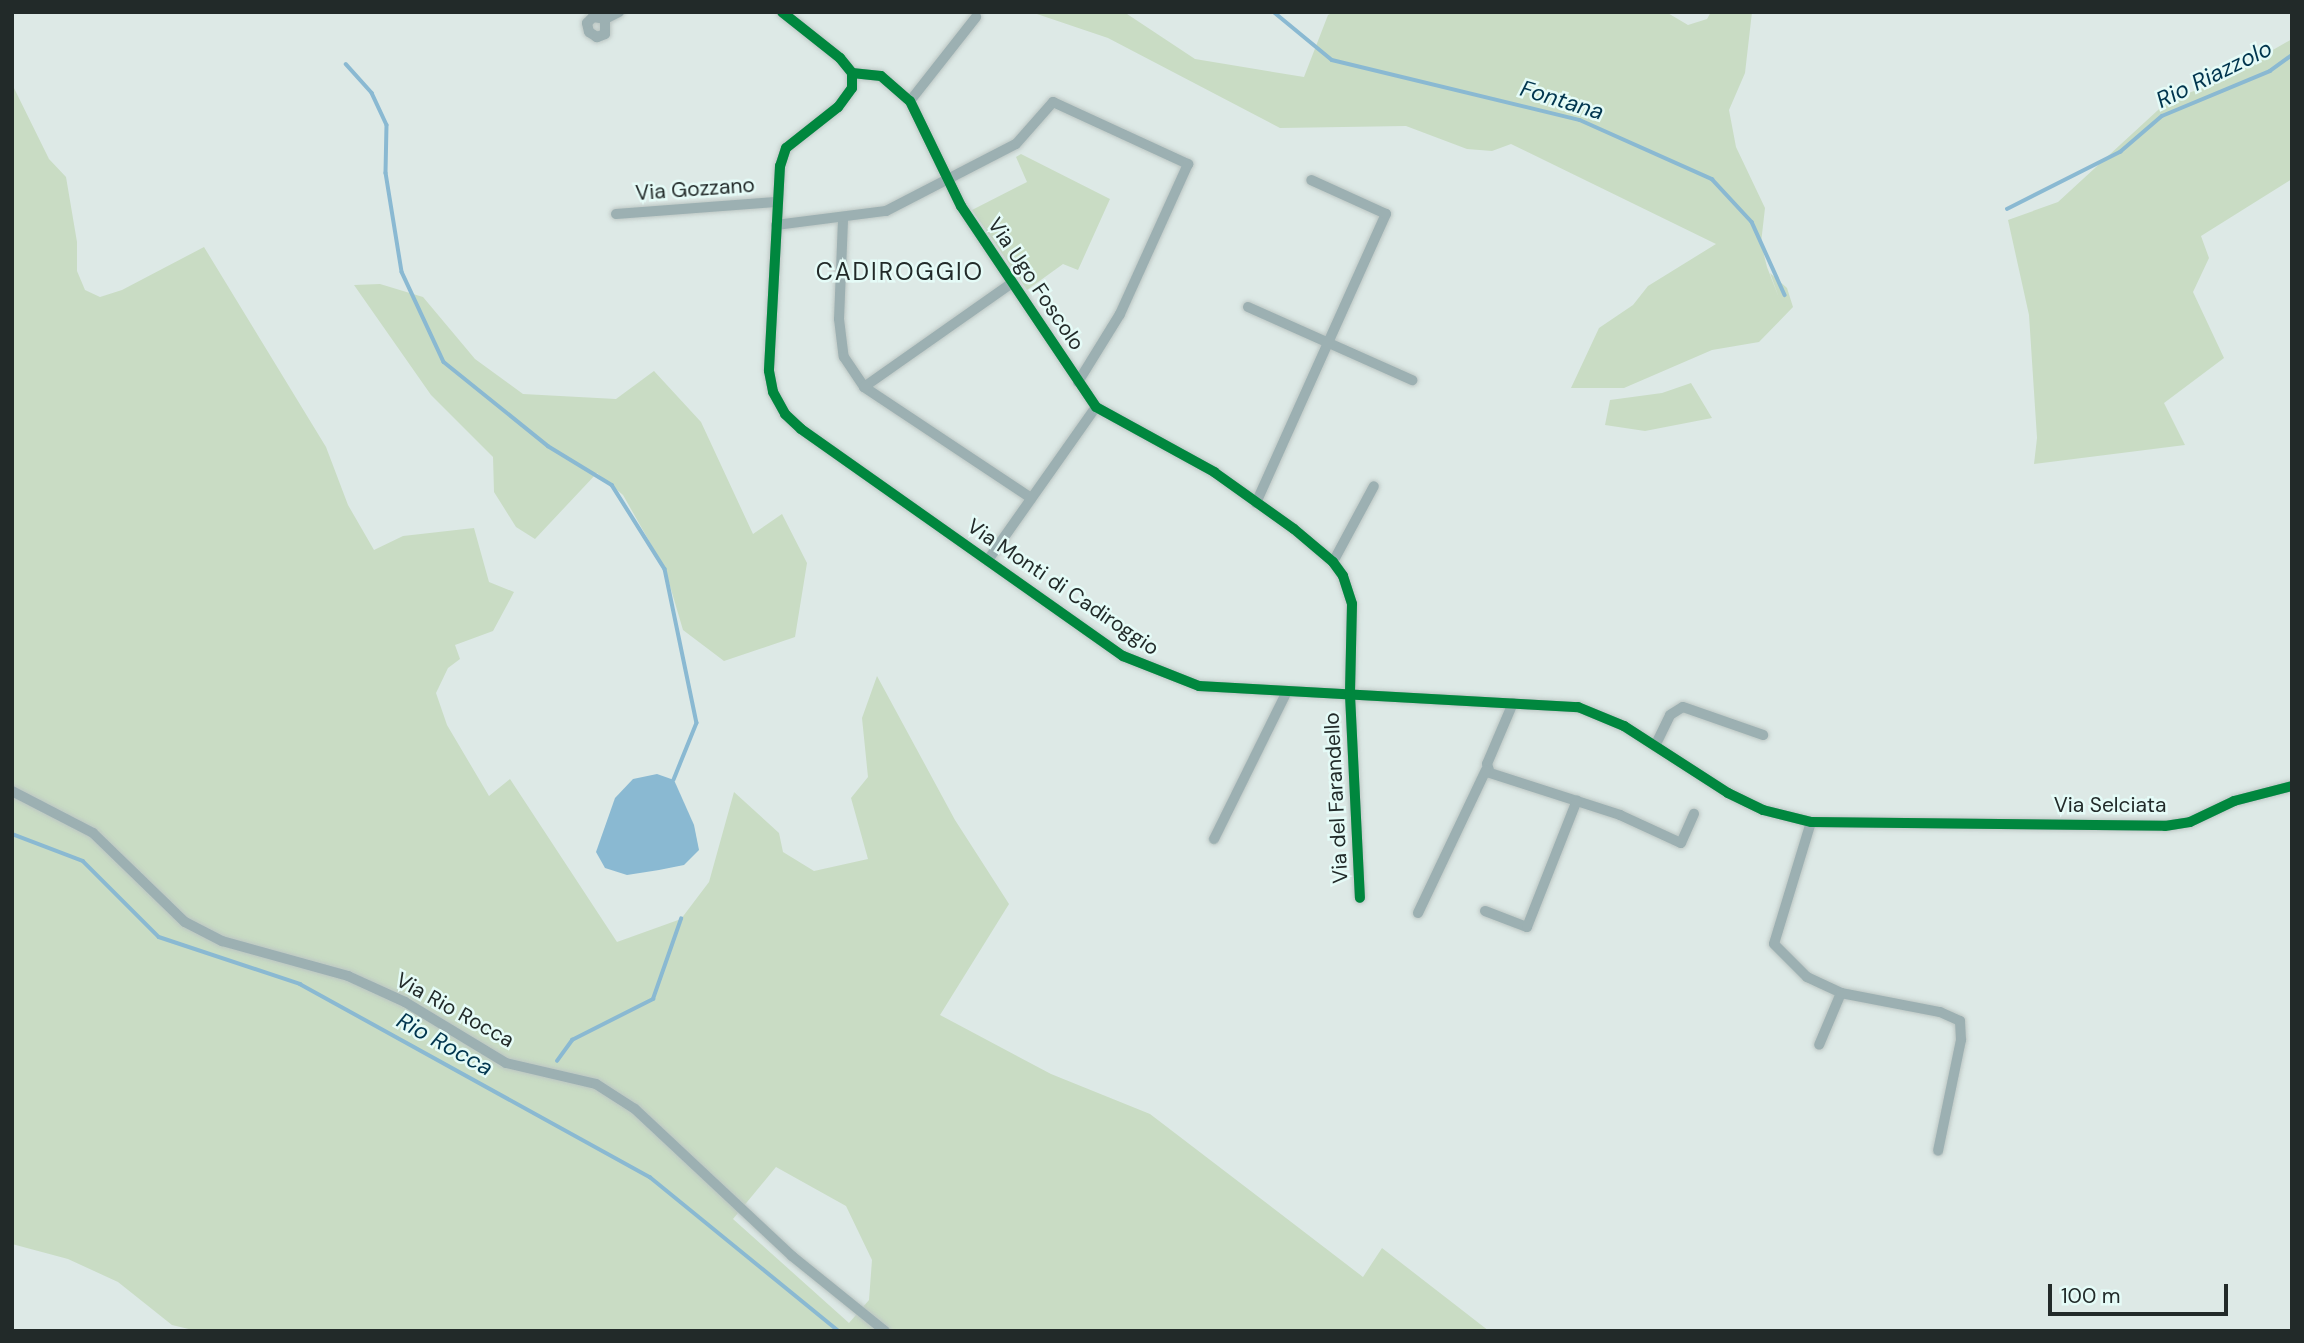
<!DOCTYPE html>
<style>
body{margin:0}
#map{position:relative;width:2304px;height:1343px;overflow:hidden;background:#dde9e6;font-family:"DM Sans",sans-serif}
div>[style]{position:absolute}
.green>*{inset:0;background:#c9dcc4}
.water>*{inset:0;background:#8ab9d2}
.stream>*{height:3.5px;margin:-1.75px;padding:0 1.75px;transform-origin:1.75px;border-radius:1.75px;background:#8ab9d2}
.roads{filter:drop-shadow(0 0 2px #bcc6c3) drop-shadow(0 0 2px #bcc6c3)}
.street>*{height:10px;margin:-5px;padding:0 5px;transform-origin:5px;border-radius:5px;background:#9cb0b2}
.cycleway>*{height:10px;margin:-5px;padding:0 5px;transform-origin:5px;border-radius:5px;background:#00873e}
span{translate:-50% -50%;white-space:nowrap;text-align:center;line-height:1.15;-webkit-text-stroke:5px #e5fbf7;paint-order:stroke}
.street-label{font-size:21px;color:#222a29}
.water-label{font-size:23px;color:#00354e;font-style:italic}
.quarter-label{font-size:24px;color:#222a29;letter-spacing:2px}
.frame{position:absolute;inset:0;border:14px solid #222a29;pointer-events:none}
.scale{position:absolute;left:2048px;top:1284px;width:180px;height:32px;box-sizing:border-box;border:4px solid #222a29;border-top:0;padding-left:9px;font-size:21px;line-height:24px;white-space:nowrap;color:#222a29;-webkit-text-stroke:5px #e5fbf7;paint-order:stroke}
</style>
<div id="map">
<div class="green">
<div style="clip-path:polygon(1031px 12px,1124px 12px,1195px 59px,1304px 77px,1328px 15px,1334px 12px,1666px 12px,1688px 25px,1707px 19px,1711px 12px,1752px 12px,1745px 73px,1729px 110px,1736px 147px,1765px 208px,1761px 243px,1767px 267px,1779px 298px,1770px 273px,1787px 288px,1793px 307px,1759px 342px,1712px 350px,1624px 388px,1571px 388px,1599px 328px,1633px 305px,1648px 286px,1716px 244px,1511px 144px,1492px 151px,1467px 149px,1406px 126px,1280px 128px,1108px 38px)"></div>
<div style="clip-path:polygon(2292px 39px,2292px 179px,2201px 236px,2209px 258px,2193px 292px,2224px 358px,2164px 403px,2185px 445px,2034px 464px,2037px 438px,2029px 315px,2008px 220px,2058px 202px,2170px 99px,2212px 85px)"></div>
<div style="clip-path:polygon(evenodd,12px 84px,49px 159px,66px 177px,77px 242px,77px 271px,85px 290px,100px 297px,122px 290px,204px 247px,326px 447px,348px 505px,374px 550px,403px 536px,474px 528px,489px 582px,514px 592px,493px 631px,455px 645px,460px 659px,448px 668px,436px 693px,447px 725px,489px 796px,510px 779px,617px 942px,681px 919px,709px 882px,734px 792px,779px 833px,783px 852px,814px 871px,868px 859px,851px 798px,868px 777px,862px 718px,877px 676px,955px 820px,1009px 904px,940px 1015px,1051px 1074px,1150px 1114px,1363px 1277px,1382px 1248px,1489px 1331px,197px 1331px,172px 1325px,118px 1282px,68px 1259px,12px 1244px,12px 84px,776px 1167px,846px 1206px,872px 1260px,869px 1300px,849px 1323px,733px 1219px,776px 1167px)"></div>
<div style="clip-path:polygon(1021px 154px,1110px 199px,1078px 270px,1063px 264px,1027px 290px,972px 210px,1027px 182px,1016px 157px)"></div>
<div style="clip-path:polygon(380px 284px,423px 297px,475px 359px,523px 394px,616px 399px,654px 371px,701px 422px,753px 534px,782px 514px,807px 563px,795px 637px,724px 661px,683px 630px,665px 569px,623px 495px,597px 473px,535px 539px,516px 527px,494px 492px,493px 457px,431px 395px,354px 285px)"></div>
<div style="clip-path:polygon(1691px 383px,1712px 418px,1645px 431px,1605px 425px,1610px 400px,1662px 393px)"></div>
</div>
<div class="water">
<div style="clip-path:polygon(657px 774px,674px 780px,694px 825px,699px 850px,684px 865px,659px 870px,627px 875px,605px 868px,596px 852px,615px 798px,633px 779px)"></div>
</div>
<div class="stream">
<div style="left:1274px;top:12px;width:75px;rotate:39.6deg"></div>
<div style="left:1332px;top:60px;width:255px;rotate:13.6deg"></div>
<div style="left:1580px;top:120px;width:145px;rotate:24.1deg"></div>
<div style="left:1712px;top:179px;width:59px;rotate:47.1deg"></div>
<div style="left:1752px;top:222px;width:80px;rotate:65.7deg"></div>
<div style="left:346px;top:64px;width:39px;rotate:48deg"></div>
<div style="left:372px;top:93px;width:35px;rotate:65deg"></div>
<div style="left:387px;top:125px;width:48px;rotate:91.2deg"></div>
<div style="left:386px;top:173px;width:100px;rotate:80.8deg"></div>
<div style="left:402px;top:272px;width:99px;rotate:65deg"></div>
<div style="left:444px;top:362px;width:134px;rotate:38.9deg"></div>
<div style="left:548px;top:446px;width:75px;rotate:31.4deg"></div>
<div style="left:612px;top:485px;width:99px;rotate:57.8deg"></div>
<div style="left:665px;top:569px;width:157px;rotate:78.3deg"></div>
<div style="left:697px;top:723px;width:61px;rotate:112deg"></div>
<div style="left:2007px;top:209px;width:127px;rotate:-26.8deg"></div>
<div style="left:2120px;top:152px;width:55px;rotate:-40.6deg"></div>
<div style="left:2162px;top:116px;width:117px;rotate:-22.6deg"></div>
<div style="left:2270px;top:71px;width:27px;rotate:-36deg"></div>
<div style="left:12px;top:834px;width:76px;rotate:20.8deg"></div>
<div style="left:83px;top:861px;width:107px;rotate:45deg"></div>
<div style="left:159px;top:937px;width:149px;rotate:18.4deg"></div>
<div style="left:300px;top:984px;width:400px;rotate:28.9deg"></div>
<div style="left:650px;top:1177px;width:244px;rotate:39.2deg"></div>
<div style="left:557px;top:1061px;width:26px;rotate:-54deg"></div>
<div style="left:572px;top:1040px;width:91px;rotate:-26.8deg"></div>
<div style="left:653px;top:999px;width:85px;rotate:-70.7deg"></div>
</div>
<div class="roads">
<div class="street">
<div style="left:782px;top:12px;width:74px;rotate:38.4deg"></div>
<div style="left:840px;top:58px;width:19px;rotate:51deg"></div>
<div style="left:852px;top:73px;width:15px;rotate:90deg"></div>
<div style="left:852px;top:88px;width:24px;rotate:126deg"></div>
<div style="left:838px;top:107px;width:66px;rotate:141.7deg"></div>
<div style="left:786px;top:148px;width:19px;rotate:108deg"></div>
<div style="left:780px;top:166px;width:205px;rotate:93.1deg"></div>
<div style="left:769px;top:371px;width:21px;rotate:79deg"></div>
<div style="left:773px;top:392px;width:25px;rotate:61deg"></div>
<div style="left:785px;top:414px;width:22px;rotate:43deg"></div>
<div style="left:801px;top:429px;width:394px;rotate:35.2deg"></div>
<div style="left:1123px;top:656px;width:82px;rotate:21.5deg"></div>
<div style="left:1199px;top:686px;width:380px;rotate:3.2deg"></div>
<div style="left:1578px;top:707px;width:50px;rotate:22.4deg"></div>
<div style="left:1624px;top:726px;width:124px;rotate:32.8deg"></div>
<div style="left:1728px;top:793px;width:39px;rotate:26deg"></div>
<div style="left:1763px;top:810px;width:49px;rotate:14deg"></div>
<div style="left:1811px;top:822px;width:354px;rotate:0.6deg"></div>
<div style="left:2165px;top:826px;width:25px;rotate:-9deg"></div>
<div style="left:2190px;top:822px;width:49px;rotate:-25.5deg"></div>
<div style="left:2234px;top:801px;width:60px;rotate:-14.5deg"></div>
<div style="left:605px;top:19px;width:15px;rotate:90deg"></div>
<div style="left:605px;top:34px;width:9px;rotate:159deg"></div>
<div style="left:597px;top:37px;width:9px;rotate:-148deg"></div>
<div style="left:589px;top:32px;width:9px;rotate:-103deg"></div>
<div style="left:587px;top:23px;width:8px;rotate:-45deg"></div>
<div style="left:593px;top:17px;width:12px;rotate:9deg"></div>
<div style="left:605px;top:19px;width:16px;rotate:-27deg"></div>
<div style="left:852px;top:73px;width:29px;rotate:6deg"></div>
<div style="left:881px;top:76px;width:38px;rotate:41deg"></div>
<div style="left:910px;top:101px;width:117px;rotate:64.1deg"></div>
<div style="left:961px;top:206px;width:242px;rotate:56.1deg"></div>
<div style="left:1096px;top:407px;width:135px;rotate:28.8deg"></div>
<div style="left:1214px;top:472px;width:98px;rotate:35.5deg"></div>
<div style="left:1294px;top:529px;width:51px;rotate:40.2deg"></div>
<div style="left:1333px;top:562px;width:17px;rotate:54deg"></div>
<div style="left:1343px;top:576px;width:29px;rotate:72deg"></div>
<div style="left:1352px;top:604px;width:91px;rotate:91.3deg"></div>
<div style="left:1350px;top:695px;width:203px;rotate:87.2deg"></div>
<div style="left:910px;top:101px;width:107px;rotate:-51.8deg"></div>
<div style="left:616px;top:214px;width:160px;rotate:-4.3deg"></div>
<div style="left:843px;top:220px;width:99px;rotate:92.3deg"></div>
<div style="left:839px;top:319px;width:38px;rotate:83deg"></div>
<div style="left:844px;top:357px;width:36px;rotate:56deg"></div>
<div style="left:864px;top:387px;width:201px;rotate:33.6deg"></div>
<div style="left:776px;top:225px;width:111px;rotate:-7.3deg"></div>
<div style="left:886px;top:211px;width:146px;rotate:-27.3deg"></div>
<div style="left:1016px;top:144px;width:56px;rotate:-48.6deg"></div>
<div style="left:1053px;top:102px;width:149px;rotate:24.7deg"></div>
<div style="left:1188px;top:164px;width:165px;rotate:114.4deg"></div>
<div style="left:1120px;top:314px;width:80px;rotate:121.7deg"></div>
<div style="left:1248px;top:307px;width:180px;rotate:24deg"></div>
<div style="left:864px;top:387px;width:181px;rotate:-35.1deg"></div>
<div style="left:1256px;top:503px;width:317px;rotate:-65.8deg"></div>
<div style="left:1386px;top:214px;width:82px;rotate:-155.6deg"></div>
<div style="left:988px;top:560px;width:187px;rotate:-54.8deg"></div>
<div style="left:1333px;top:562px;width:86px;rotate:-61.7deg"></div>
<div style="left:1513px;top:703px;width:66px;rotate:113.1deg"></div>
<div style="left:1487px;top:764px;width:9px;rotate:72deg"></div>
<div style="left:1490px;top:773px;width:137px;rotate:17.9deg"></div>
<div style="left:1620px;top:815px;width:67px;rotate:24.7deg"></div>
<div style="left:1681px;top:843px;width:32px;rotate:-66deg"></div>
<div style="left:1655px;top:746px;width:34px;rotate:-64deg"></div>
<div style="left:1670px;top:715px;width:15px;rotate:-32deg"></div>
<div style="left:1683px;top:707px;width:85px;rotate:19.3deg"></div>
<div style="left:12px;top:791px;width:91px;rotate:27.4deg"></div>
<div style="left:93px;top:833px;width:128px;rotate:44.1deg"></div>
<div style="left:185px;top:922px;width:42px;rotate:27.2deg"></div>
<div style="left:222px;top:941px;width:131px;rotate:15.5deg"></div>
<div style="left:348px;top:976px;width:63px;rotate:24.5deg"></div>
<div style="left:405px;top:1002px;width:118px;rotate:31.1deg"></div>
<div style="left:506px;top:1063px;width:92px;rotate:13.1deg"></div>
<div style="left:596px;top:1084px;width:46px;rotate:32.7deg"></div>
<div style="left:635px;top:1109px;width:215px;rotate:43.1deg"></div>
<div style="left:792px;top:1256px;width:119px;rotate:38.9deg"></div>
<div style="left:1811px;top:822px;width:127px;rotate:106.9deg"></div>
<div style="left:1774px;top:944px;width:47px;rotate:45deg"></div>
<div style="left:1807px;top:977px;width:38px;rotate:25deg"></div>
<div style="left:1841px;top:993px;width:56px;rotate:112.9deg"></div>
<div style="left:1214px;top:839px;width:163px;rotate:-63.7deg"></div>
<div style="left:1485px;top:911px;width:45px;rotate:20.9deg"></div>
<div style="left:1527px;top:927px;width:136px;rotate:-68.5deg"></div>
<div style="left:1418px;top:913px;width:158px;rotate:-64.6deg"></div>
<div style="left:1841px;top:993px;width:101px;rotate:10.9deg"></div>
<div style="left:1940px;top:1012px;width:22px;rotate:24deg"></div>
<div style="left:1960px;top:1021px;width:19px;rotate:87deg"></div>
<div style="left:1961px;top:1040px;width:113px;rotate:101.7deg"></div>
</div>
</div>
<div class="cycleway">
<div style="left:782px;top:12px;width:74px;rotate:38.4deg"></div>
<div style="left:840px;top:58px;width:19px;rotate:51deg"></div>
<div style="left:852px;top:73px;width:15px;rotate:90deg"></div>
<div style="left:852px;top:88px;width:24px;rotate:126deg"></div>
<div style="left:838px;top:107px;width:66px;rotate:141.7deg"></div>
<div style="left:786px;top:148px;width:19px;rotate:108deg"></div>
<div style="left:780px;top:166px;width:205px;rotate:93.1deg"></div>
<div style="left:769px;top:371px;width:21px;rotate:79deg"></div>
<div style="left:773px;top:392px;width:25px;rotate:61deg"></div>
<div style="left:785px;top:414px;width:22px;rotate:43deg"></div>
<div style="left:801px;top:429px;width:394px;rotate:35.2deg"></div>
<div style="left:1123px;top:656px;width:82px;rotate:21.5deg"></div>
<div style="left:1199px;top:686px;width:380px;rotate:3.2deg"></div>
<div style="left:1578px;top:707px;width:50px;rotate:22.4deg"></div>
<div style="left:1624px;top:726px;width:124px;rotate:32.8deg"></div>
<div style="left:1728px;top:793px;width:39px;rotate:26deg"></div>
<div style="left:1763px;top:810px;width:49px;rotate:14deg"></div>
<div style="left:1811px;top:822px;width:354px;rotate:0.6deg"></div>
<div style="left:2165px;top:826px;width:25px;rotate:-9deg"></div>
<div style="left:2190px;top:822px;width:49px;rotate:-25.5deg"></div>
<div style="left:2234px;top:801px;width:60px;rotate:-14.5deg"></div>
<div style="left:852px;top:73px;width:29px;rotate:6deg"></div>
<div style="left:881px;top:76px;width:38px;rotate:41deg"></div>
<div style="left:910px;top:101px;width:117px;rotate:64.1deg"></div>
<div style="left:961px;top:206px;width:242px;rotate:56.1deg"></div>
<div style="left:1096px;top:407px;width:135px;rotate:28.8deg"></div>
<div style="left:1214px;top:472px;width:98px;rotate:35.5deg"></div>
<div style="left:1294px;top:529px;width:51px;rotate:40.2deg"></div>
<div style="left:1333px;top:562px;width:17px;rotate:54deg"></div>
<div style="left:1343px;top:576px;width:29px;rotate:72deg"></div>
<div style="left:1352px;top:604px;width:91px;rotate:91.3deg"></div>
<div style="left:1350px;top:695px;width:203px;rotate:87.2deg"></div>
</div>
<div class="street-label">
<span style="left:695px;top:189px;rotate:-4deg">Via Gozzano</span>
<span style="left:1036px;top:284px;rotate:56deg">Via Ugo Foscolo</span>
<span style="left:1063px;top:587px;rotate:34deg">Via Monti di Cadiroggio</span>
<span style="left:1336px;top:798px;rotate:-93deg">Via del Farandello</span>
<span style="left:2110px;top:805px">Via Selciata</span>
<span style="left:455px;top:1010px;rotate:29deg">Via Rio Rocca</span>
</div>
<div class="water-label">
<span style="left:2214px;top:74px;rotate:-26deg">Rio Riazzolo</span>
<span style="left:1562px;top:100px;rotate:17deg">Fontana</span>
<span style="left:445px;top:1044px;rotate:29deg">Rio Rocca</span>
</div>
<div class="quarter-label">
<span style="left:900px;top:272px">CADIROGGIO</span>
</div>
<div class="frame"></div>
<div class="scale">100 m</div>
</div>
